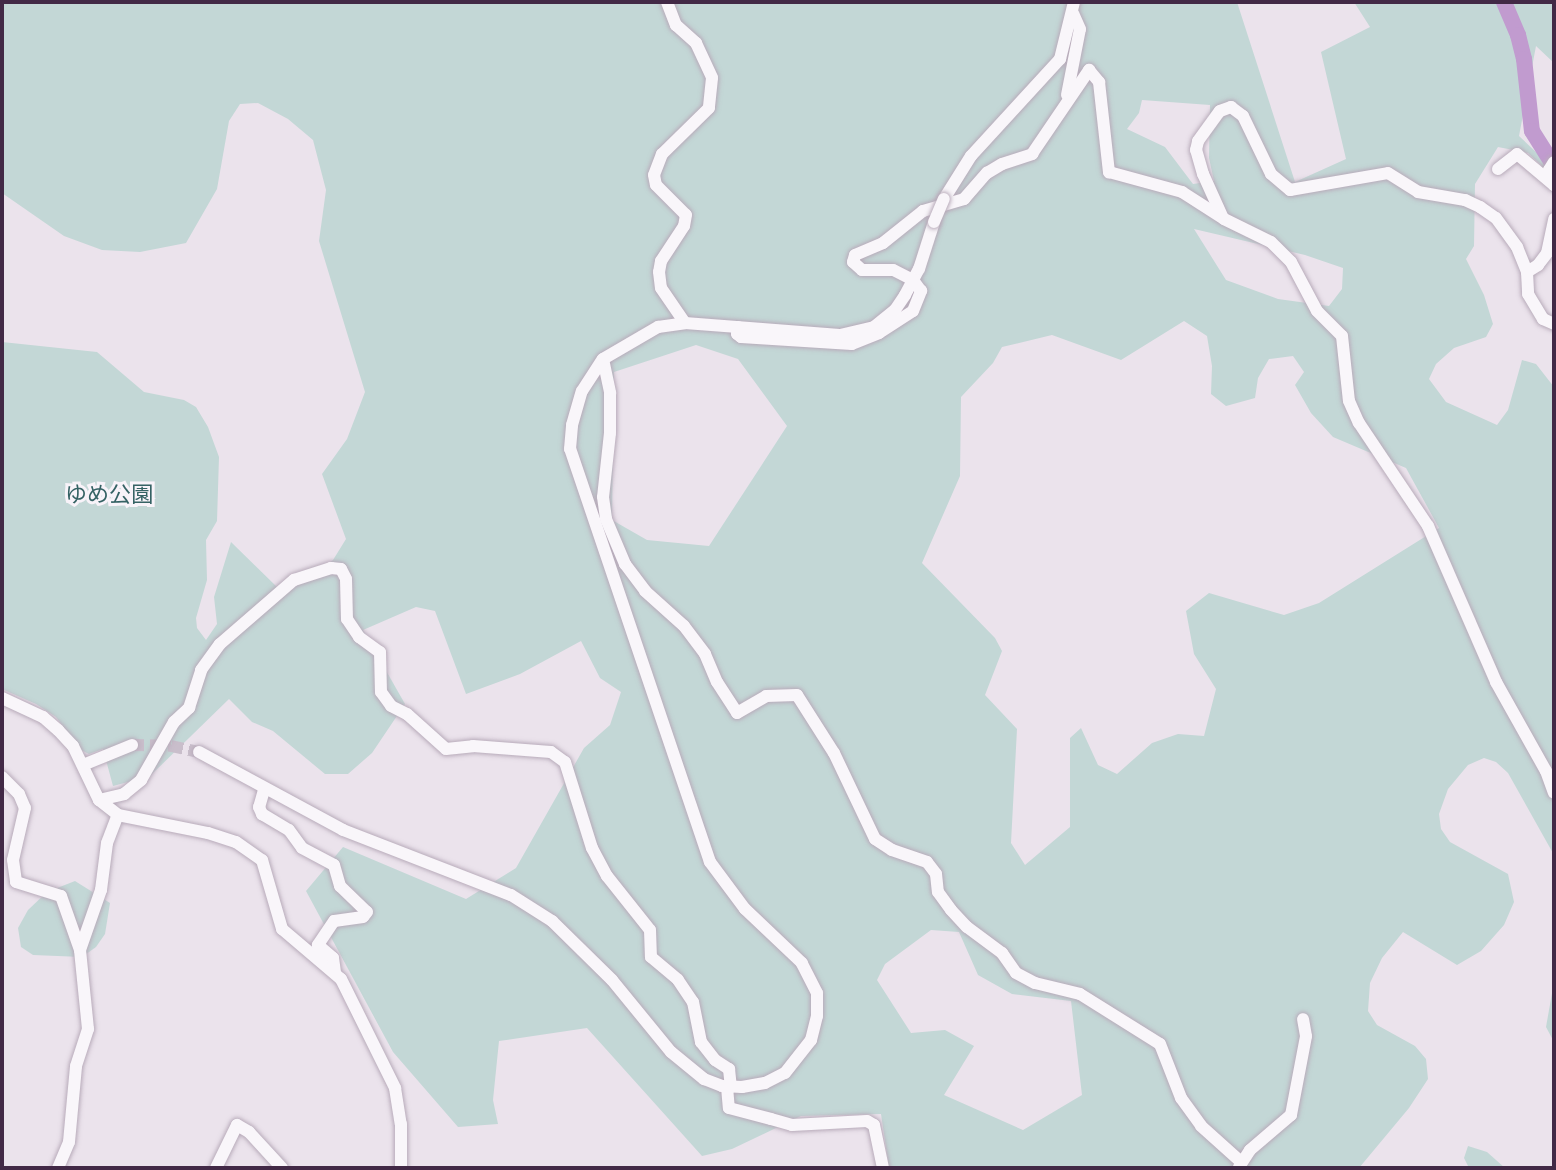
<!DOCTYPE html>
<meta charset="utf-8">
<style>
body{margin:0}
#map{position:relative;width:1556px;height:1170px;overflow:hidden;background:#ebe3ec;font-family:"Fira Sans","Noto Sans JP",sans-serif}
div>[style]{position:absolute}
.green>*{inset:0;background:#c3d7d6}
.river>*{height:16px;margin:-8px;padding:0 8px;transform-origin:8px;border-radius:8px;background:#c19bcf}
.minor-tunnel>*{height:12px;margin-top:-6px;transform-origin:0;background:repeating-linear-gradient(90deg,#c9becb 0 12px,transparent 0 18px)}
.roads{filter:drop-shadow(0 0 2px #b8abba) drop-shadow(0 0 2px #b8abba)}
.minor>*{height:12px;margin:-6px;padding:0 6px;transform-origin:6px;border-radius:6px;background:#f9f6fa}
.bridges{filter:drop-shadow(0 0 2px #b8abba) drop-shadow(0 0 2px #b8abba)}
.minor-bridge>*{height:12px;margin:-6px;padding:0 6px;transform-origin:6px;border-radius:6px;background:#f9f6fa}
span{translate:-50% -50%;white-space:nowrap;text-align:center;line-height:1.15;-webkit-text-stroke:6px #f8f3f9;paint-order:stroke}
.park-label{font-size:22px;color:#356264}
.frame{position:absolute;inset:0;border:4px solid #422946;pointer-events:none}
</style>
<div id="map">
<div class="green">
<div style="clip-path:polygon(evenodd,2px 2px,1237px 2px,1295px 182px,1346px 159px,1321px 52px,1370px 27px,1354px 2px,1554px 2px,1554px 63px,1536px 46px,1519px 136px,1554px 169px,1554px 177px,1528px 153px,1498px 147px,1475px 184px,1474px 246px,1466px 259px,1484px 295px,1493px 324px,1486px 337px,1454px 348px,1436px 364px,1429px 379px,1446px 402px,1497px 425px,1508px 410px,1522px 360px,1536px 364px,1554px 387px,1554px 855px,1508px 773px,1496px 762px,1484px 758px,1468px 765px,1448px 789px,1439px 814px,1441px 829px,1450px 842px,1508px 874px,1514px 902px,1504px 925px,1481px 951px,1457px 965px,1403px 932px,1382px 958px,1370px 983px,1368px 1011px,1377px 1025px,1415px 1046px,1426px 1059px,1428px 1079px,1409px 1108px,1359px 1168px,889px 1168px,881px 1114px,801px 1116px,732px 1149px,702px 1156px,587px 1028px,499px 1041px,493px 1100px,498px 1124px,458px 1127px,393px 1052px,306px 891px,343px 847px,466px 899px,516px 868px,584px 748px,610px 725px,621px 692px,600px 678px,581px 641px,520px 674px,466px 694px,435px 611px,416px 607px,363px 630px,405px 704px,372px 753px,348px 774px,325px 774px,273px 731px,252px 722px,229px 699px,150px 776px,113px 786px,103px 749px,89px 754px,81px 750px,56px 717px,36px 704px,2px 689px,2px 342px,97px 352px,144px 392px,184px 400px,196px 407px,208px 427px,219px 457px,217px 521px,206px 540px,207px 580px,196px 618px,197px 628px,206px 640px,217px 624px,214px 597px,231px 542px,277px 587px,306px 582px,333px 560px,346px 539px,322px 474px,347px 439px,365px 392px,319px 241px,326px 190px,313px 140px,288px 119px,258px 103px,240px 104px,229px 121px,217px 189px,186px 243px,140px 252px,102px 250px,64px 236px,2px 193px,2px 2px,1142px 100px,1210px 105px,1209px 158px,1214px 181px,1193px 184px,1165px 147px,1127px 129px,1139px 113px,1142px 100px,2px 2px,1194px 229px,1305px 255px,1343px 268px,1342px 289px,1329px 306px,1278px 299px,1226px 280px,1194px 229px,2px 2px,1184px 321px,1207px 336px,1212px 366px,1211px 394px,1226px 406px,1255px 398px,1258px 378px,1269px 359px,1293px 356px,1304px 372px,1295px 385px,1311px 413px,1333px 437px,1406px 468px,1439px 528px,1319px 603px,1284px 615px,1209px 593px,1186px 611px,1194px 654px,1216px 689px,1204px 736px,1178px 734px,1152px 743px,1117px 774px,1098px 765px,1081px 728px,1070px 738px,1070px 827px,1025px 865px,1011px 843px,1017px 729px,985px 695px,1002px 651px,995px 638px,922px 563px,960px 476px,961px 397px,993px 363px,1002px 347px,1052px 335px,1121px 360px,1184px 321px,2px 2px,696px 345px,738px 359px,787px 426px,709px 546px,647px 540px,612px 520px,614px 372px,696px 345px,2px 2px,931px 930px,959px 932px,978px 975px,1012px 994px,1071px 1001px,1082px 1095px,1023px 1130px,944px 1095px,974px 1046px,945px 1030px,911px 1033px,877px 980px,885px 964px,931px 930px)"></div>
<div style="clip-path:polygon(75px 881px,110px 903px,105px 934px,96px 947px,82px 957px,33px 955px,21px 947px,18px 928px,28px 910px,47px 892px)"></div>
<div style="clip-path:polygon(1554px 982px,1554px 1042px,1546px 1027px)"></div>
<div style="clip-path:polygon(1468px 1146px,1487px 1152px,1505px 1168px,1469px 1168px,1464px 1158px)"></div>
</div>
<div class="river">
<div style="left:1504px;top:2px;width:36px;rotate:67deg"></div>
<div style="left:1518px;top:35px;width:25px;rotate:76deg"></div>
<div style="left:1524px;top:59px;width:72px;rotate:83.7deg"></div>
<div style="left:1532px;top:131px;width:41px;rotate:57.8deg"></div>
</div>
<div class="minor-tunnel">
<div style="left:132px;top:745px;width:39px;rotate:1deg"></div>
<div style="left:171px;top:746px;width:29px;rotate:12deg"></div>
</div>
<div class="roads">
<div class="minor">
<div style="left:667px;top:2px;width:25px;rotate:69deg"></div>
<div style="left:676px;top:25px;width:27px;rotate:42deg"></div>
<div style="left:696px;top:43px;width:38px;rotate:65deg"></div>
<div style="left:712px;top:78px;width:30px;rotate:96deg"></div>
<div style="left:709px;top:108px;width:66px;rotate:135.6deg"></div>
<div style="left:662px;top:154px;width:22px;rotate:111deg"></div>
<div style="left:654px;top:175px;width:10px;rotate:79deg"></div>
<div style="left:656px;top:185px;width:42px;rotate:45deg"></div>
<div style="left:686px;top:215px;width:11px;rotate:100deg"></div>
<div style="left:684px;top:226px;width:42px;rotate:123.3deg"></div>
<div style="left:661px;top:261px;width:11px;rotate:100deg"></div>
<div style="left:659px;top:272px;width:16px;rotate:83deg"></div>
<div style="left:661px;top:288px;width:42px;rotate:55.6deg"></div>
<div style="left:1067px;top:95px;width:67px;rotate:-78.9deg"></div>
<div style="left:1080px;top:29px;width:17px;rotate:-114deg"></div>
<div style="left:1554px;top:162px;width:9px;rotate:122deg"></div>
<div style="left:1549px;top:170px;width:16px;rotate:72deg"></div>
<div style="left:1498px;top:169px;width:24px;rotate:-38deg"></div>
<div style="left:1517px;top:154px;width:48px;rotate:40deg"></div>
<div style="left:944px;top:199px;width:51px;rotate:-57.9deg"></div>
<div style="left:971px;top:156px;width:132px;rotate:-47.5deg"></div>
<div style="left:1060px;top:59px;width:59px;rotate:-76.2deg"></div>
<div style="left:1222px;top:216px;width:46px;rotate:-114.3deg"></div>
<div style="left:1203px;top:174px;width:25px;rotate:-106deg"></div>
<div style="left:1196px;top:150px;width:9px;rotate:-77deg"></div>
<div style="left:1198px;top:141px;width:37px;rotate:-54deg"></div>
<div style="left:1220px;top:111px;width:12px;rotate:-20deg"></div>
<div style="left:1231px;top:107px;width:15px;rotate:37deg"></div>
<div style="left:1243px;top:116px;width:64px;rotate:64.2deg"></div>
<div style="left:1271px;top:174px;width:25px;rotate:40deg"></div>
<div style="left:1290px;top:190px;width:99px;rotate:-9.8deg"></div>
<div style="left:1388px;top:173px;width:36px;rotate:32deg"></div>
<div style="left:1418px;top:192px;width:48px;rotate:9.7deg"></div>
<div style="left:1465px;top:200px;width:17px;rotate:25deg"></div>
<div style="left:1480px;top:207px;width:19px;rotate:35deg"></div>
<div style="left:1496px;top:218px;width:36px;rotate:54deg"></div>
<div style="left:1517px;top:247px;width:27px;rotate:68deg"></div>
<div style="left:1527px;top:272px;width:22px;rotate:87deg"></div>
<div style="left:1528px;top:294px;width:29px;rotate:59deg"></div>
<div style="left:1543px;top:319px;width:12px;rotate:24deg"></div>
<div style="left:1527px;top:272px;width:13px;rotate:-32deg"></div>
<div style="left:1538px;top:265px;width:15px;rotate:-53deg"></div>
<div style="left:1547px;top:253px;width:35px;rotate:-78deg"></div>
<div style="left:738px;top:327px;width:7px;rotate:98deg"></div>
<div style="left:737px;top:334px;width:5px;rotate:37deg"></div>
<div style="left:741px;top:337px;width:111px;rotate:3.6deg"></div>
<div style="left:852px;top:344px;width:29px;rotate:-22deg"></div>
<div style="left:879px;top:333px;width:40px;rotate:-32.9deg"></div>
<div style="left:913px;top:311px;width:22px;rotate:-68deg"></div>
<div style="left:921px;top:291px;width:14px;rotate:-126deg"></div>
<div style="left:913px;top:280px;width:22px;rotate:-153deg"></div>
<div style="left:893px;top:270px;width:31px;rotate:180deg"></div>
<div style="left:862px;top:270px;width:12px;rotate:-138deg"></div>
<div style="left:853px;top:262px;width:7px;rotate:-74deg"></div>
<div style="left:855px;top:255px;width:30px;rotate:-23deg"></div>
<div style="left:883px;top:243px;width:51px;rotate:-38.7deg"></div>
<div style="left:923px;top:211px;width:43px;rotate:-16.3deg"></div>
<div style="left:964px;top:199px;width:35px;rotate:-49deg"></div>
<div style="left:987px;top:173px;width:17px;rotate:-31deg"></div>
<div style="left:1002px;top:164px;width:32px;rotate:-18deg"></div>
<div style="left:1032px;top:154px;width:102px;rotate:-55.8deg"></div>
<div style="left:1089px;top:70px;width:16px;rotate:50deg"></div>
<div style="left:1099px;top:82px;width:91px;rotate:83.7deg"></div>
<div style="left:1109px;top:172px;width:76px;rotate:15.3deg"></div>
<div style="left:1182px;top:192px;width:50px;rotate:32.7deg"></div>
<div style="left:1224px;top:219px;width:52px;rotate:26.1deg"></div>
<div style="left:1271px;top:242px;width:28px;rotate:45deg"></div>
<div style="left:1291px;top:262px;width:55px;rotate:62deg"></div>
<div style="left:1317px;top:311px;width:35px;rotate:45deg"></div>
<div style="left:1342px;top:336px;width:65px;rotate:83.9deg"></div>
<div style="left:1349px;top:401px;width:24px;rotate:66deg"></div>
<div style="left:1359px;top:423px;width:124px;rotate:56.2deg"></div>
<div style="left:1428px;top:526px;width:170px;rotate:66.4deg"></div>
<div style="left:1496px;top:682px;width:102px;rotate:60.7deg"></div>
<div style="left:1546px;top:771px;width:23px;rotate:70deg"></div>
<div style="left:603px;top:359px;width:35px;rotate:78deg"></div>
<div style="left:610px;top:393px;width:40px;rotate:90deg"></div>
<div style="left:610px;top:433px;width:64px;rotate:96.2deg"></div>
<div style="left:603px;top:497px;width:22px;rotate:82deg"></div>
<div style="left:606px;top:519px;width:49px;rotate:67.1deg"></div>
<div style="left:625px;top:564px;width:34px;rotate:53deg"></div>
<div style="left:645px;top:591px;width:52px;rotate:41.9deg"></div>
<div style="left:684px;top:626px;width:35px;rotate:53deg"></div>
<div style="left:705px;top:654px;width:30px;rotate:67deg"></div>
<div style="left:717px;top:682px;width:37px;rotate:57deg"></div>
<div style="left:737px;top:713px;width:34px;rotate:-30deg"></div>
<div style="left:766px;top:696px;width:31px;rotate:-2deg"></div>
<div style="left:797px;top:695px;width:69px;rotate:57.5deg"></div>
<div style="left:834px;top:753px;width:95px;rotate:64.5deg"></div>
<div style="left:875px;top:839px;width:20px;rotate:33deg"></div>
<div style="left:892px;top:850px;width:37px;rotate:19deg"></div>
<div style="left:927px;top:862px;width:15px;rotate:53deg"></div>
<div style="left:936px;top:874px;width:18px;rotate:84deg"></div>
<div style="left:938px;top:892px;width:22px;rotate:54deg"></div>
<div style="left:951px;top:910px;width:23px;rotate:47deg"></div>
<div style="left:967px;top:927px;width:44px;rotate:36.6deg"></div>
<div style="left:1002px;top:953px;width:24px;rotate:55deg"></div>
<div style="left:1016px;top:973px;width:21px;rotate:28deg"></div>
<div style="left:1035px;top:983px;width:46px;rotate:13.7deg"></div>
<div style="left:1080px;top:994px;width:94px;rotate:32deg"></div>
<div style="left:1160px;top:1044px;width:58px;rotate:68.7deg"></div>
<div style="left:1181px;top:1098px;width:34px;rotate:54deg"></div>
<div style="left:1201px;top:1126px;width:52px;rotate:41.9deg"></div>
<div style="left:2px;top:698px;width:45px;rotate:24.9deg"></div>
<div style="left:43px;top:717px;width:20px;rotate:41deg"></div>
<div style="left:58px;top:730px;width:22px;rotate:47deg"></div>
<div style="left:73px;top:746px;width:60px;rotate:64.3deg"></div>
<div style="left:99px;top:800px;width:24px;rotate:38deg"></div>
<div style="left:118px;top:815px;width:92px;rotate:11.3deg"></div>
<div style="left:208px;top:833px;width:29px;rotate:18deg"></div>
<div style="left:236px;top:842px;width:32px;rotate:35deg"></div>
<div style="left:262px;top:860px;width:72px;rotate:73.8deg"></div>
<div style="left:282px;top:929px;width:77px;rotate:40.3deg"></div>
<div style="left:341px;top:979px;width:122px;rotate:63.6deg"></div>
<div style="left:395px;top:1088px;width:36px;rotate:81deg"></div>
<div style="left:401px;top:1124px;width:44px;rotate:90deg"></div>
<div style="left:199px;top:752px;width:164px;rotate:28.4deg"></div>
<div style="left:343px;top:830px;width:180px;rotate:21.2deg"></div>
<div style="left:511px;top:895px;width:49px;rotate:32.4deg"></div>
<div style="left:552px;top:921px;width:84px;rotate:44.5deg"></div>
<div style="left:612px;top:980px;width:93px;rotate:50.7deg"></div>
<div style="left:671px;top:1052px;width:43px;rotate:39.3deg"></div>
<div style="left:704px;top:1079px;width:19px;rotate:21deg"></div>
<div style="left:722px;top:1086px;width:20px;rotate:3deg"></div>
<div style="left:742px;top:1087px;width:23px;rotate:-10deg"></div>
<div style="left:765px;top:1083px;width:22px;rotate:-27deg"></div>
<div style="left:785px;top:1073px;width:42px;rotate:-51.8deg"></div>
<div style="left:811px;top:1040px;width:25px;rotate:-76deg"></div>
<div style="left:817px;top:1016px;width:23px;rotate:-90deg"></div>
<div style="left:817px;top:993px;width:34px;rotate:-117deg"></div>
<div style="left:802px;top:963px;width:79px;rotate:-136.5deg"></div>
<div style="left:745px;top:909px;width:59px;rotate:-126.7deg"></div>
<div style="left:710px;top:862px;width:436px;rotate:-108.7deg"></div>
<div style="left:570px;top:449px;width:24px;rotate:-85deg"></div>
<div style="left:572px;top:425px;width:35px;rotate:-74deg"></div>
<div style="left:582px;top:391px;width:38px;rotate:-57deg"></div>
<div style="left:603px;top:359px;width:64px;rotate:-30.2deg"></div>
<div style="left:658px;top:327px;width:27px;rotate:-8deg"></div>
<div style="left:685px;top:323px;width:155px;rotate:4.4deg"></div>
<div style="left:840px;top:335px;width:35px;rotate:-13deg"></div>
<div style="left:874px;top:327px;width:27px;rotate:-39deg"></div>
<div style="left:895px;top:310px;width:18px;rotate:-56deg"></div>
<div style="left:905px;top:295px;width:30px;rotate:-62deg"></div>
<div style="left:919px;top:269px;width:49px;rotate:-72.3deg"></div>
<div style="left:83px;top:765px;width:53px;rotate:-22.2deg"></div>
<div style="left:2px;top:777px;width:24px;rotate:45deg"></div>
<div style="left:19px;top:794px;width:15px;rotate:67deg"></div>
<div style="left:25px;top:808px;width:53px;rotate:103deg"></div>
<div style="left:13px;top:860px;width:22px;rotate:82deg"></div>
<div style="left:16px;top:882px;width:47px;rotate:17.3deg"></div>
<div style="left:61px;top:896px;width:57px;rotate:70.6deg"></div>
<div style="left:264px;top:790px;width:18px;rotate:106deg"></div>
<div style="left:259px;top:807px;width:8px;rotate:67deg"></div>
<div style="left:262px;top:814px;width:31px;rotate:31deg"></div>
<div style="left:289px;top:830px;width:22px;rotate:54deg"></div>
<div style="left:302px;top:848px;width:36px;rotate:28deg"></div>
<div style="left:334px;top:865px;width:22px;rotate:74deg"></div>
<div style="left:340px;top:886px;width:37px;rotate:44deg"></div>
<div style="left:367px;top:912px;width:6px;rotate:129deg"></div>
<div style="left:363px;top:917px;width:29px;rotate:172deg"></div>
<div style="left:334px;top:921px;width:29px;rotate:124deg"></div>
<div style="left:318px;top:945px;width:20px;rotate:41deg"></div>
<div style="left:333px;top:958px;width:15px;rotate:82deg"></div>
<div style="left:99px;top:800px;width:26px;rotate:-13deg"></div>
<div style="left:124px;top:794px;width:22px;rotate:-39deg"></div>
<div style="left:141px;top:780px;width:67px;rotate:-60.4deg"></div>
<div style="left:174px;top:722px;width:21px;rotate:-43deg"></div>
<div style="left:189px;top:708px;width:40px;rotate:-72deg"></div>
<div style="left:201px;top:670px;width:32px;rotate:-54deg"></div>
<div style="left:220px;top:644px;width:98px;rotate:-40.9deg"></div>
<div style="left:294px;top:580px;width:39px;rotate:-18deg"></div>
<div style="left:331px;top:568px;width:10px;rotate:6deg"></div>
<div style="left:341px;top:569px;width:11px;rotate:63deg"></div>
<div style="left:346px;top:579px;width:40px;rotate:88.6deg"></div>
<div style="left:347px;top:619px;width:22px;rotate:56deg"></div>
<div style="left:359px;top:637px;width:26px;rotate:36deg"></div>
<div style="left:380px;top:652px;width:40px;rotate:88.6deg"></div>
<div style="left:381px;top:692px;width:17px;rotate:54deg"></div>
<div style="left:391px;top:706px;width:18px;rotate:27deg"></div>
<div style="left:407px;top:714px;width:52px;rotate:41.9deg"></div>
<div style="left:446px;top:749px;width:27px;rotate:-6deg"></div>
<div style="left:473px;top:746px;width:78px;rotate:4.4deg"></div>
<div style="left:551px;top:752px;width:17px;rotate:36deg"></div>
<div style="left:565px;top:762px;width:90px;rotate:72.6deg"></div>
<div style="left:592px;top:848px;width:32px;rotate:62deg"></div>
<div style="left:607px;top:876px;width:69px;rotate:51.5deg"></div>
<div style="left:650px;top:930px;width:27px;rotate:88deg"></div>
<div style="left:651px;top:957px;width:35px;rotate:40deg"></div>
<div style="left:678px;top:980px;width:27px;rotate:56deg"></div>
<div style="left:693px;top:1002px;width:41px;rotate:78.7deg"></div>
<div style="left:701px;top:1042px;width:23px;rotate:52deg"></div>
<div style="left:715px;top:1060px;width:17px;rotate:33deg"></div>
<div style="left:729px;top:1069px;width:18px;rotate:84deg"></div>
<div style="left:727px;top:1087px;width:21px;rotate:85deg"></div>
<div style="left:729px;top:1108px;width:43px;rotate:14.7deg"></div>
<div style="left:771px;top:1119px;width:22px;rotate:16deg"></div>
<div style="left:792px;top:1125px;width:75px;rotate:-3.1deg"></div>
<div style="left:867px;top:1121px;width:8px;rotate:30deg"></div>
<div style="left:874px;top:1125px;width:44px;rotate:78.2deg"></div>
<div style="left:1239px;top:1167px;width:20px;rotate:-57deg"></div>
<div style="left:1250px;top:1150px;width:54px;rotate:-40.5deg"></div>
<div style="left:1291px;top:1115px;width:80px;rotate:-79.2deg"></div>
<div style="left:1306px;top:1036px;width:17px;rotate:-100deg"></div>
<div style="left:58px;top:1168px;width:28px;rotate:-67deg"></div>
<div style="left:69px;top:1142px;width:76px;rotate:-84.7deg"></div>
<div style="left:76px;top:1066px;width:39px;rotate:-72deg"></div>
<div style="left:88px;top:1029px;width:79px;rotate:-95.8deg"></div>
<div style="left:80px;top:950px;width:64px;rotate:-70.7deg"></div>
<div style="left:101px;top:890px;width:47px;rotate:-82.7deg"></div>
<div style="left:107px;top:843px;width:30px;rotate:-69deg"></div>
<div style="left:216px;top:1168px;width:48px;rotate:-64deg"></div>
<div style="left:237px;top:1125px;width:14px;rotate:30deg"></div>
<div style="left:249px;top:1132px;width:49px;rotate:47.5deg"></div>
</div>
</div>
<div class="bridges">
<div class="minor-bridge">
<div style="left:934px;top:222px;width:25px;rotate:-67deg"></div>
</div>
</div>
<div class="park-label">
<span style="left:109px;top:495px">ゆめ公園</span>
</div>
<div class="frame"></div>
</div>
